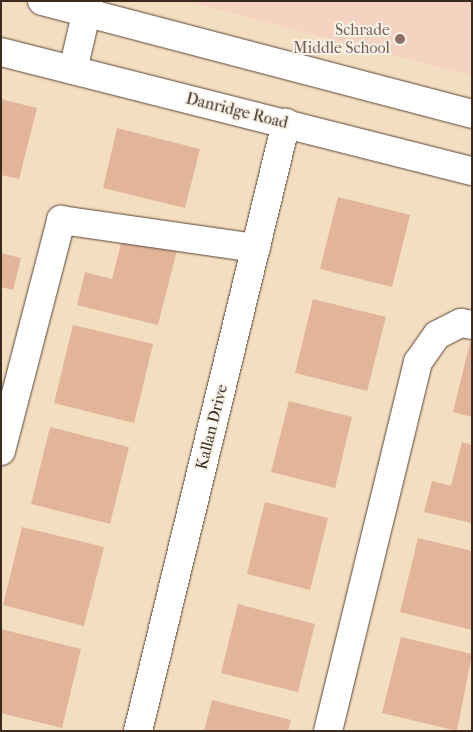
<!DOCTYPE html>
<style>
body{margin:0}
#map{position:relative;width:473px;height:732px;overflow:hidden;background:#f4dec1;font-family:"IM FELL French Canon",serif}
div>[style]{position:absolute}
.built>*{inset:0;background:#f4d3c0}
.building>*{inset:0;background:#e2b59a}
.roads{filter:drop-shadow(0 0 1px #574536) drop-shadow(0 0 1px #574536)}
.minor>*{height:28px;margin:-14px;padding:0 14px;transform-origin:14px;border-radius:14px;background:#fff}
.dots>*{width:14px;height:14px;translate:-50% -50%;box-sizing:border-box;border:2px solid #f7f3e8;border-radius:50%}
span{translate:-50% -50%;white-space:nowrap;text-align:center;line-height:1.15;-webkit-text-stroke:4px #f7f3e8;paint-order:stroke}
.education-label{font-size:16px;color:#785e54}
.right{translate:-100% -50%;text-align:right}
.street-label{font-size:16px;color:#3b2a1e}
.frame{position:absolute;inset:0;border:2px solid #3b2a1e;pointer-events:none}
</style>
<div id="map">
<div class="built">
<div style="clip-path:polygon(185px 1px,472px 1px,472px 76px)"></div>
</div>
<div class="building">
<div style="clip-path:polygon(1px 99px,37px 108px,19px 179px,1px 175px)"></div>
<div style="clip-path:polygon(117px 128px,200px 149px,185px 208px,103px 188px)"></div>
<div style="clip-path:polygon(338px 197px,410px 215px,392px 287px,320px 269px)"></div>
<div style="clip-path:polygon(123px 236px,177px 250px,158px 325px,77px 305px,85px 272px,112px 279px)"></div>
<div style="clip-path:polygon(1px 253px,21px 258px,13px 290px,1px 287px)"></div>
<div style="clip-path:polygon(313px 299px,386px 317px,367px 391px,295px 373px)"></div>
<div style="clip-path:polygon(73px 325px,153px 344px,134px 423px,54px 403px)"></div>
<div style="clip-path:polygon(471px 338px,472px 338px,472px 417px,453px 412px)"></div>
<div style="clip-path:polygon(289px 401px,352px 417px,335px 488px,271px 472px)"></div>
<div style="clip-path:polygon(50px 427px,129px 447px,110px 524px,31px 504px)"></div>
<div style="clip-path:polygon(462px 442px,472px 445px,472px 523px,424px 512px,432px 481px,451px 486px)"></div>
<div style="clip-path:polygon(265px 502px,328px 518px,310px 590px,247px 574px)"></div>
<div style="clip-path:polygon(22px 527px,104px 547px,84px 626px,3px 605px)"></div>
<div style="clip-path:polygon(418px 538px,472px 551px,472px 630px,400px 612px)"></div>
<div style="clip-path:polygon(238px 604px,315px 624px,298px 692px,221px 673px)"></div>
<div style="clip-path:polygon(1px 629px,81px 649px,62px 728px,1px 713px)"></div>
<div style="clip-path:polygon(401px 637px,472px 654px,457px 731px,382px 713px)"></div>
<div style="clip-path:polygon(212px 700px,291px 720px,288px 731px,204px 731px)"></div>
</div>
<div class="roads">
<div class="minor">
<div style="left:42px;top:1px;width:445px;rotate:14.7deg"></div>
<div style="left:1px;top:52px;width:486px;rotate:14.2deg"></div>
<div style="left:73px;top:70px;width:71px;rotate:-76.9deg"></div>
<div style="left:1px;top:451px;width:239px;rotate:-75.4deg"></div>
<div style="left:61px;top:220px;width:197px;rotate:8.2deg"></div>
<div style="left:138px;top:731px;width:626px;rotate:-76.32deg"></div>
<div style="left:328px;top:731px;width:380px;rotate:-76.3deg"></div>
<div style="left:418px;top:362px;width:33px;rotate:-55deg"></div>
<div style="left:437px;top:335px;width:27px;rotate:-27deg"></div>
<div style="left:461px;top:323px;width:11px;rotate:10deg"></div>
</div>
</div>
<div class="dots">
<div style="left:400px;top:39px;background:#8d6e63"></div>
</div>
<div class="education-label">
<span class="right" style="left:390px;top:39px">Schrade<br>Middle School</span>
</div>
<div class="street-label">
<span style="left:237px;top:111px;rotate:14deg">Danridge Road</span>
<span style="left:212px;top:427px;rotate:-76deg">Kallan Drive</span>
</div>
<div class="frame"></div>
</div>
